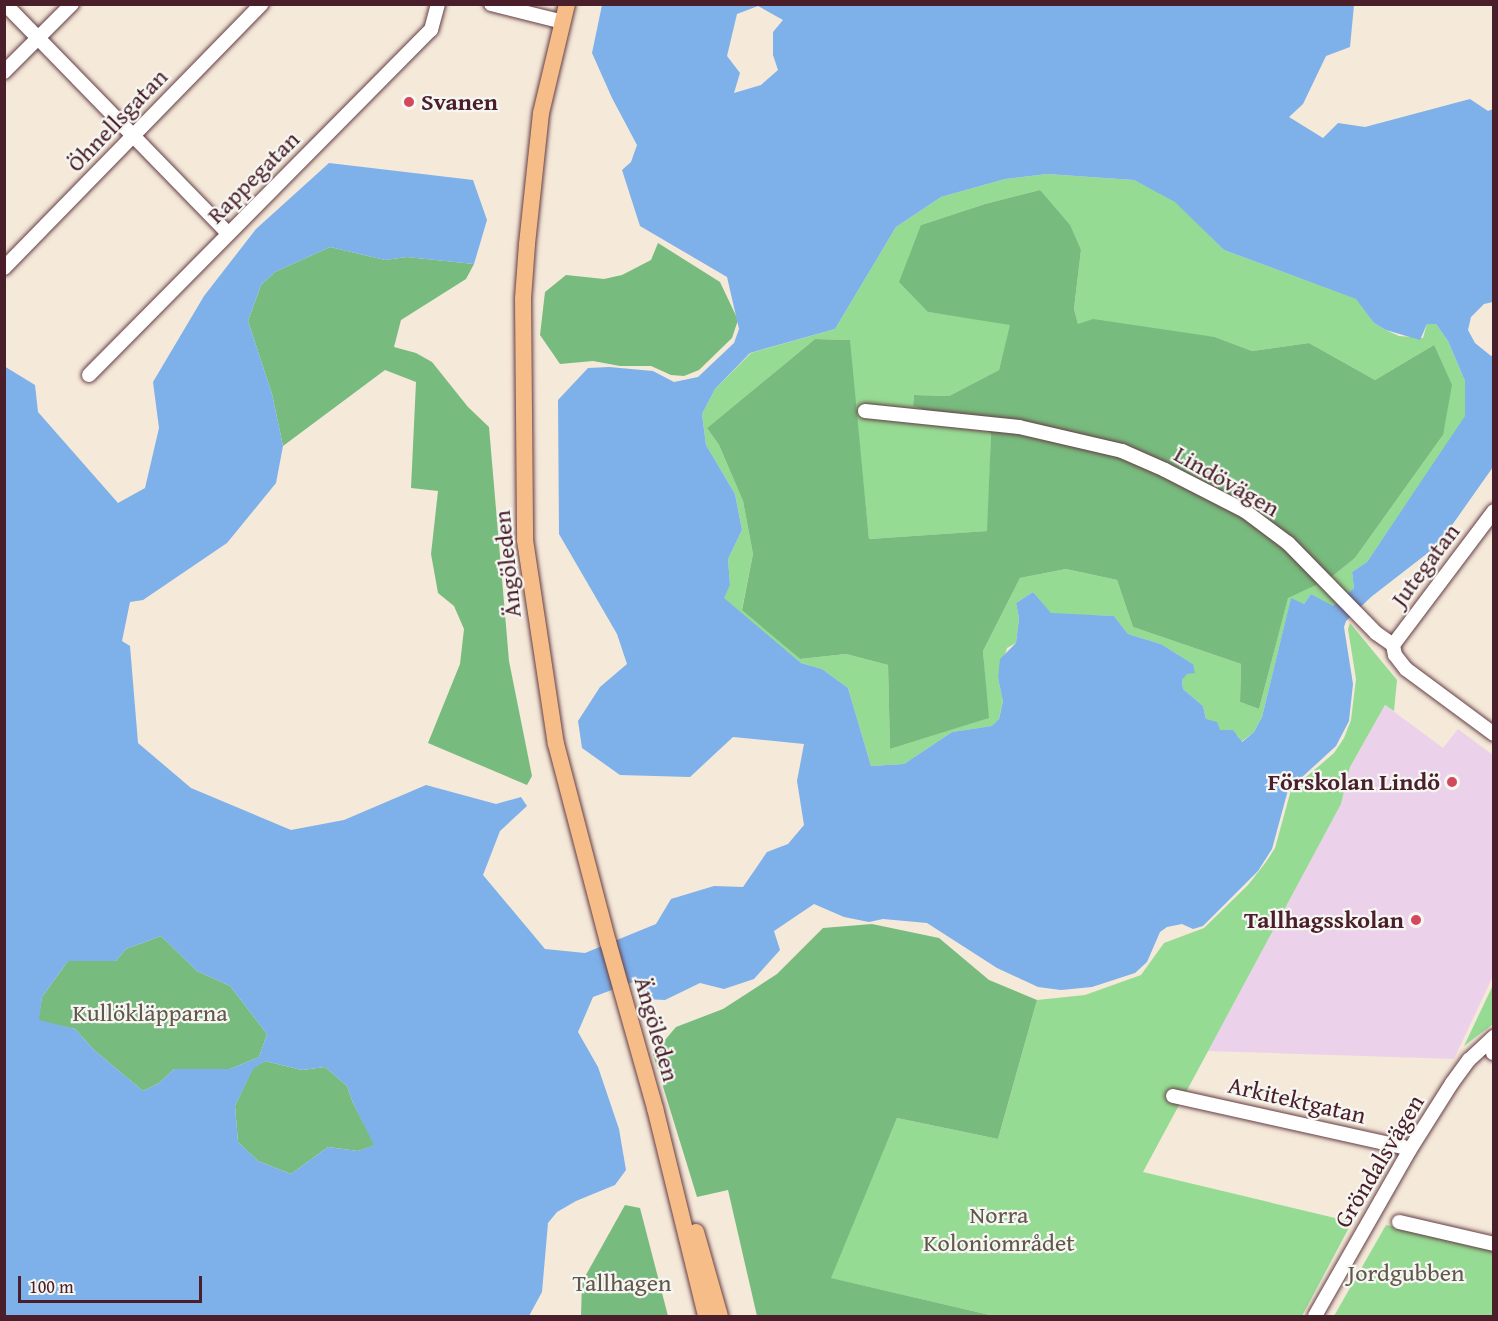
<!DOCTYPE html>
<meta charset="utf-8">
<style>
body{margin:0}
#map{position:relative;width:1498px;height:1321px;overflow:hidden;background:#f5e9d9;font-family:"Gentium Book Plus",serif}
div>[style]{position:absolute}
.built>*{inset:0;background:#ecd1ea}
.green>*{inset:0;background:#96db94}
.forest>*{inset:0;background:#78bb7e}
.water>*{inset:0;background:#7eb0ea}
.roads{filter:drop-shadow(0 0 2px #643d45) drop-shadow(0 0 2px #643d45)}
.minor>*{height:14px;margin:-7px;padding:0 7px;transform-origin:7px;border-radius:7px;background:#fff}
.major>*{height:16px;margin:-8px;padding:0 8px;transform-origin:8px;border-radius:8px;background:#f7bd88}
.dots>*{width:16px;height:16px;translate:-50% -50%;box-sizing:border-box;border:3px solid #f6f6f2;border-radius:50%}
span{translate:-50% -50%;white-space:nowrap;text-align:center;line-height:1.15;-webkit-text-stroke:4.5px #f6f6f2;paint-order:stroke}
.poi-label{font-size:24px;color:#4a1f2b;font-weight:700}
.left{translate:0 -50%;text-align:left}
.right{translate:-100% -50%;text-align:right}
.street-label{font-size:24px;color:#4a1f2b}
.park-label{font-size:24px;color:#61574a}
.frame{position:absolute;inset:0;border:6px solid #4a1f2b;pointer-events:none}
.scale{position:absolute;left:18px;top:1276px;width:184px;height:27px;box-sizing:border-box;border:3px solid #4a1f2b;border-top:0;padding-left:8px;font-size:18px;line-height:21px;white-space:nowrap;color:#4a1f2b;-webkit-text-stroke:4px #f6f6f2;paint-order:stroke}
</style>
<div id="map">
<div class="built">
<div style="clip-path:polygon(1385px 705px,1443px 748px,1458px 729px,1493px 755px,1493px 976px,1454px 1059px,1208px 1051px,1341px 804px,1350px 767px)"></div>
</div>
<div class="green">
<div style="clip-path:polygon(evenodd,1047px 174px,1134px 180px,1175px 201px,1224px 250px,1357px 299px,1374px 323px,1386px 330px,1399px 336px,1423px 338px,1427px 324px,1436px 324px,1448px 341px,1465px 381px,1466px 416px,1367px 562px,1352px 572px,1354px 588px,1333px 607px,1311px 594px,1304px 604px,1291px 599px,1262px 717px,1254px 732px,1241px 742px,1238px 736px,1220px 731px,1206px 719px,1203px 706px,1183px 689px,1182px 680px,1193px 664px,1161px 644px,1128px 634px,1114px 616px,1051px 614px,1033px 592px,1016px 603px,1019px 618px,1016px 643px,1007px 648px,998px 678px,1003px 700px,999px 719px,993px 726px,952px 732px,904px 764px,871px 766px,848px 688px,822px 669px,801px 663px,723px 598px,730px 585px,728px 559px,742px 530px,735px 494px,706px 445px,702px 414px,715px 389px,751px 353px,835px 329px,896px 227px,941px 197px,1005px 179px,1047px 174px,1040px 190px,1081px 250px,1074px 309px,1078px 324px,1215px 337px,1252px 351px,1309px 343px,1375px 380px,1434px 345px,1443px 435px,1355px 558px,1329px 579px,1288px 597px,1259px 709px,1240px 702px,1241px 664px,1133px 627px,1117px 580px,1066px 569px,1020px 578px,983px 651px,988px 718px,890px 749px,888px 665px,846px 654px,800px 659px,742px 609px,753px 554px,743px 501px,719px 445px,707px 428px,815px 339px,849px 340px,869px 539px,988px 531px,991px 433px,913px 406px,914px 395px,949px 396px,999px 370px,1011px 324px,928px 312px,921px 225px,985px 204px,1040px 190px)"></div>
<div style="clip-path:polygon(1350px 623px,1397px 680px,1394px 711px,1385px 705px,1350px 767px,1341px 804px,1143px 1172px,1352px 1222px,1302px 1316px,994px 1316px,830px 1278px,897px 1118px,998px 1139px,1037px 1000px,1085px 995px,1141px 975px,1164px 943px,1204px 928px,1248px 885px,1266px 862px,1275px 848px,1291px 790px,1334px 753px,1344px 738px,1351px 720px,1356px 679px,1348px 629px)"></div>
<div style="clip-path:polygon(1493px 985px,1493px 1024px,1464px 1046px)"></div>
<div style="clip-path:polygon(1386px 1225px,1493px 1248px,1493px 1316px,1334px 1316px)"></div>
</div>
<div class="forest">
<div style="clip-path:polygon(1040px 190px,1070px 225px,1081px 250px,1074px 309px,1078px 324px,1093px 319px,1215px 337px,1252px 351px,1309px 343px,1375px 380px,1434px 345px,1452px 385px,1443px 435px,1355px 558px,1329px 579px,1288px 598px,1259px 709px,1240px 702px,1241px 664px,1133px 627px,1117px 580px,1066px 569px,1020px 578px,983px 651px,989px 718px,890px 749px,888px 665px,846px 654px,800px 659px,742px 610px,753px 554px,743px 501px,719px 445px,707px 428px,815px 339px,850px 340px,869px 539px,987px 531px,991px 433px,913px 406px,914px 395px,949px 396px,999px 370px,1010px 325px,928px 312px,899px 282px,921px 225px,985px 204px)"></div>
<div style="clip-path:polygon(658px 243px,720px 282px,738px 320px,732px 338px,699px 370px,684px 376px,671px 375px,651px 366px,620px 366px,593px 361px,560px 364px,540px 335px,545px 292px,566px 275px,604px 279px,622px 275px,651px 260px)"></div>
<div style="clip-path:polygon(330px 247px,385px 260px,407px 257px,474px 264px,466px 279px,401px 320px,394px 347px,416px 353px,432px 362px,468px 407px,489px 427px,509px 661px,532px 776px,527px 785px,428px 743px,460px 664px,464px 629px,454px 606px,438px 593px,431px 554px,438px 491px,411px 488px,416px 382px,385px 370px,283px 446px,272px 394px,248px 321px,261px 285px,275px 272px)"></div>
<div style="clip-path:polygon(872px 924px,939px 938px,989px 980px,1037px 1000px,998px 1139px,897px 1118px,831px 1278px,994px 1316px,757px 1316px,728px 1190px,697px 1197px,653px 1054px,676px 1027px,723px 1009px,777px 974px,823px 928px)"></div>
<div style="clip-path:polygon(161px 936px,197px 971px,230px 986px,267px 1034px,259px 1057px,230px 1069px,174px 1069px,159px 1083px,143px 1091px,94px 1050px,75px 1029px,38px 1021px,42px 997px,68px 961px,116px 961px,126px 949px)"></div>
<div style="clip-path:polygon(265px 1061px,302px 1070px,325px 1067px,347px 1086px,353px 1103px,375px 1145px,358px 1151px,328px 1147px,291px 1174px,258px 1161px,238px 1142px,235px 1106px,253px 1068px)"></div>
<div style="clip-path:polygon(625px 1205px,640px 1208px,668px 1316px,581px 1316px,582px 1282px)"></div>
</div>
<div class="water">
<div style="clip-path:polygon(evenodd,602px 5px,1354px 5px,1350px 47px,1326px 56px,1303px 104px,1289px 117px,1323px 138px,1338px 123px,1365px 127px,1470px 99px,1488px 111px,1493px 109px,1493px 302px,1484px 304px,1471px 317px,1468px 330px,1475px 343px,1491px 356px,1493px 355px,1493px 467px,1438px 545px,1371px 597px,1346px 621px,1344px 627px,1353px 684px,1349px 721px,1336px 746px,1288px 790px,1272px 849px,1258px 871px,1203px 926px,1193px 929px,1182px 924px,1167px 927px,1160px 932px,1147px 962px,1135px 973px,1092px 987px,1061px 990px,1038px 987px,997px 968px,927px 923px,883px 919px,869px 922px,844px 917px,814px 904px,774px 931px,780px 950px,754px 979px,724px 989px,700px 983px,665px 1000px,646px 999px,636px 981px,593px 997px,578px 1032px,598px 1067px,619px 1129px,626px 1170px,615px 1185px,576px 1201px,557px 1212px,548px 1223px,542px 1292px,529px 1316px,5px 1316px,4px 366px,35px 385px,38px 412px,118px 503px,145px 488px,159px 428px,153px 382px,204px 296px,256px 229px,329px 163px,473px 180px,487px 220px,474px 264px,407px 257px,385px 260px,330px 247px,275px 272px,261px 285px,248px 321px,272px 394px,283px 446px,276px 483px,227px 543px,143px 600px,130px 602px,122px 641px,130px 646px,138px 743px,191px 788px,291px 830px,344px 820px,426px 785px,496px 804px,521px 797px,527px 806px,500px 831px,483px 875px,545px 949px,585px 953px,656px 924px,671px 899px,714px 886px,743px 887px,767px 852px,788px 844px,804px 825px,797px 781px,804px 744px,733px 737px,690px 777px,620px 775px,582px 748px,578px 721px,600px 687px,627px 664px,617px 634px,559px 534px,558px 400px,588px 368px,609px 367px,653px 371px,674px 382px,698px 377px,734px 343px,739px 329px,727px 277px,640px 226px,622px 170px,631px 162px,637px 145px,612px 98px,592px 53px,602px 5px,758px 6px,783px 20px,773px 32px,773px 55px,778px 70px,761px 85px,734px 93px,740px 73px,727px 56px,737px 14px,758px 6px,602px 5px,1047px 174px,1134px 180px,1175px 202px,1224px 250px,1356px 299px,1374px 323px,1386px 330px,1420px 340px,1427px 324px,1436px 324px,1448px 341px,1465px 381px,1465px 416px,1367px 562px,1352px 572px,1354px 588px,1333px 606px,1311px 594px,1304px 604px,1291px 598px,1262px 717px,1254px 732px,1242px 742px,1233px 730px,1220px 730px,1217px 722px,1206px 719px,1203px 706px,1183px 689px,1182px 680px,1187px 674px,1195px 673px,1193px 664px,1161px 644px,1128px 634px,1114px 616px,1051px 613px,1033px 592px,1016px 603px,1019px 618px,1016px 643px,1000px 659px,998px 678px,1003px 701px,999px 719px,992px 726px,952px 732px,904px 764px,871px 766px,848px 688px,822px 669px,801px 663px,724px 598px,730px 585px,728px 559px,742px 530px,735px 494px,706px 445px,702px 414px,715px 389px,750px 353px,835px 329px,896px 227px,941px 197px,1005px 179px,1047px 174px,602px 5px,161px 936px,197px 971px,230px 986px,267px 1034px,259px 1057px,230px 1069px,174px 1069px,159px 1083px,143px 1091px,94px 1050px,75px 1029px,39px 1020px,42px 997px,68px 961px,116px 961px,126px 949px,161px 936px,602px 5px,265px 1061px,302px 1070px,325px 1067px,347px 1086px,353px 1103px,374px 1145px,358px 1151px,328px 1147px,291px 1174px,258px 1161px,238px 1142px,235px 1106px,253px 1069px,265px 1061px)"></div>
</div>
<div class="roads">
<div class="minor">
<div style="left:5px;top:4px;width:320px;rotate:45.8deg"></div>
<div style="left:491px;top:4px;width:74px;rotate:14deg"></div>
<div style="left:4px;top:72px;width:96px;rotate:-45deg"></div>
<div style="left:4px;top:268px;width:369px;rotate:-45.7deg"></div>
<div style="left:89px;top:375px;width:486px;rotate:-45.3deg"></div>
<div style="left:431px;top:30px;width:27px;rotate:-75deg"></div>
<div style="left:865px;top:411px;width:155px;rotate:5.9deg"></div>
<div style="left:1019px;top:427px;width:106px;rotate:13.1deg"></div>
<div style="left:1122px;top:451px;width:47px;rotate:23.8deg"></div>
<div style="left:1165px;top:470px;width:90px;rotate:27.1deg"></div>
<div style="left:1245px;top:511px;width:54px;rotate:36.7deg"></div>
<div style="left:1288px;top:543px;width:126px;rotate:45.6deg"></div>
<div style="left:1376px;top:633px;width:21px;rotate:35deg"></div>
<div style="left:1393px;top:645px;width:10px;rotate:79deg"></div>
<div style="left:1395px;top:655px;width:18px;rotate:52deg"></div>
<div style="left:1406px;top:669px;width:109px;rotate:36.5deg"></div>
<div style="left:1393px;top:645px;width:168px;rotate:-53deg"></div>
<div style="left:1493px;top:1053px;width:1px"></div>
<div style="left:1173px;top:1096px;width:236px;rotate:12.5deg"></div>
<div style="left:1403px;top:1147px;width:7px;rotate:34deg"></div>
<div style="left:1399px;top:1222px;width:98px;rotate:13deg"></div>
<div style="left:1315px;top:1316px;width:190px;rotate:-60.3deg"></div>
<div style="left:1409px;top:1151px;width:80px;rotate:-57.7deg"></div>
<div style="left:1452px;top:1083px;width:29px;rotate:-54deg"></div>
<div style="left:1469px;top:1060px;width:34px;rotate:-43deg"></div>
</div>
<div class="major">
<div style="left:567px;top:4px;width:112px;rotate:103.4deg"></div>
<div style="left:541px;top:113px;width:132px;rotate:96.1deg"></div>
<div style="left:527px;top:244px;width:54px;rotate:94.2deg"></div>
<div style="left:523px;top:298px;width:242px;rotate:89.5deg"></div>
<div style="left:525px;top:540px;width:206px;rotate:81.4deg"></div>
<div style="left:556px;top:744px;width:205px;rotate:75.3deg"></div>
<div style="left:608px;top:942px;width:173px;rotate:74.2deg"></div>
<div style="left:655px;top:1108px;width:214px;rotate:76.2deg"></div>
<div style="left:696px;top:1232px;width:87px;rotate:74.1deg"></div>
</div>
</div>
<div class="dots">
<div style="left:409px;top:102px;background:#d1495b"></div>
<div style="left:1452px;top:782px;background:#d1495b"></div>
<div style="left:1416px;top:920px;background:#d1495b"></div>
</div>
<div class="poi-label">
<span class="left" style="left:421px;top:102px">Svanen</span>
<span class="right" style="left:1440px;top:782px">Förskolan Lindö</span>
<span class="right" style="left:1404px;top:920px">Tallhagsskolan</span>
</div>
<div class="street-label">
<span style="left:117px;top:120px;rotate:-46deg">Öhnellsgatan</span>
<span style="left:253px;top:177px;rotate:-45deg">Rappegatan</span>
<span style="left:1227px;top:481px;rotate:30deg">Lindövägen</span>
<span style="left:507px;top:564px;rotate:-96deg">Ängöleden</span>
<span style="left:1425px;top:565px;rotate:-53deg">Jutegatan</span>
<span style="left:657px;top:1029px;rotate:74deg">Ängöleden</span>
<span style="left:1297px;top:1100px;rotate:13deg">Arkitektgatan</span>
<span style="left:1379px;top:1161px;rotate:-59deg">Gröndalsvägen</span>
</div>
<div class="park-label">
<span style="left:150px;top:1013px">Kullökläpparna</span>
<span style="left:999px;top:1229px">Norra<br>Koloniområdet</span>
<span style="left:1406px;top:1273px">Jordgubben</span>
<span style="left:622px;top:1283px">Tallhagen</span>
</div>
<div class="frame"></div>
<div class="scale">100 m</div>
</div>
